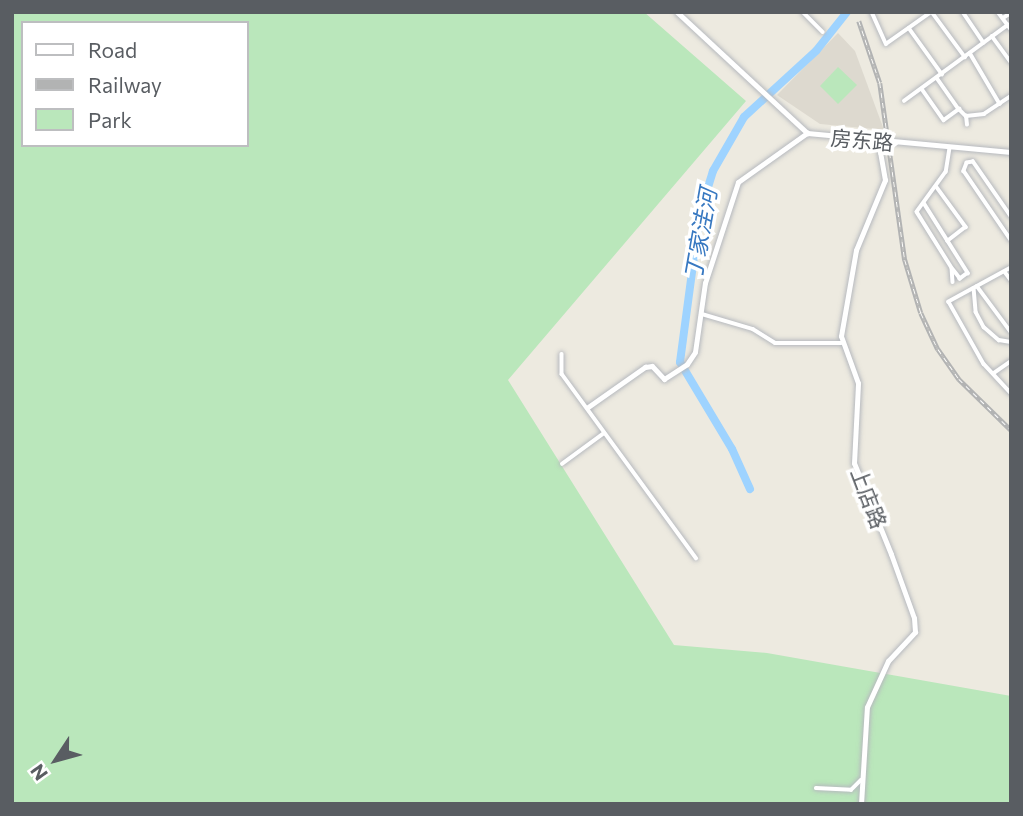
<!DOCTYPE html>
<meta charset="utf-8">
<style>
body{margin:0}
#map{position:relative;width:1023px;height:816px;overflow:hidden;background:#edeae0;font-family:Commissioner,"Noto Sans SC",sans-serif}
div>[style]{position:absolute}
.education>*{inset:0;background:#ddd9cf}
.green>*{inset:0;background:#bae7bb}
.river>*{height:8px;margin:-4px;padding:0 4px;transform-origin:4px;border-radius:4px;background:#9ed3ff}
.roads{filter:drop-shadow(0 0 2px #b6b9be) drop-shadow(0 0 2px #b6b9be)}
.street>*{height:3.5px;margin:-1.75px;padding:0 1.75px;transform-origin:1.75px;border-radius:1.75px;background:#fff}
.secondary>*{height:5px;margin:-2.5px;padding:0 2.5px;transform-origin:2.5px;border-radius:2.5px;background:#fff}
.rail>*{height:4.5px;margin-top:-2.25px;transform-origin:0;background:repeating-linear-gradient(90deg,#fff 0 5px,#b2b3b3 0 10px);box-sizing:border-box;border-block:2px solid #b2b3b3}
span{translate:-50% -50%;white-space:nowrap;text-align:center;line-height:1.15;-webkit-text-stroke:7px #fff;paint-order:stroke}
.street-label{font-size:21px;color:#595d62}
.water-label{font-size:23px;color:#3778c1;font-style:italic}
.frame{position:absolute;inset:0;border:14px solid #595d62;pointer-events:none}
.legend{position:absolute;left:21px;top:21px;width:228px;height:126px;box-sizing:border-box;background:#fff;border:2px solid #bdbec0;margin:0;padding:9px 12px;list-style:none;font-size:21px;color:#595d62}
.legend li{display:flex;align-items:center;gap:14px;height:35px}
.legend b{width:35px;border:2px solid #bdbec0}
.north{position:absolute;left:21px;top:725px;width:70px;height:70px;-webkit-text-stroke:5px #fff;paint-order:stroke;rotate:234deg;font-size:19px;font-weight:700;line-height:28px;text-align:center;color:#595d62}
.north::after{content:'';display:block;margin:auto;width:24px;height:32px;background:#595d62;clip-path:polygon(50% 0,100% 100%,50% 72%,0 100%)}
</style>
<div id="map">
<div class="education">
<div style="clip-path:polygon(838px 33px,855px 51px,884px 130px,820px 124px,777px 95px)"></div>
</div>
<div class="green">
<div style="clip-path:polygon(evenodd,12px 12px,644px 12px,746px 101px,508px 380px,674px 645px,767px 653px,1011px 696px,1011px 804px,12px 804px,12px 12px,23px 23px,247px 23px,247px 145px,23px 145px,23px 23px)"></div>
<div style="clip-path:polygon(838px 67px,857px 85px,838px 104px,820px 86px)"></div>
</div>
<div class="river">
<div style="left:750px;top:489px;width:44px;rotate:-114.2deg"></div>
<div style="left:732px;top:449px;width:101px;rotate:-120.9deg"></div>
<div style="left:680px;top:362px;width:150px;rotate:-82.4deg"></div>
<div style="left:700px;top:213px;width:44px;rotate:-72.8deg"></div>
<div style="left:713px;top:171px;width:62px;rotate:-60.1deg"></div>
<div style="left:744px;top:117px;width:98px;rotate:-42.5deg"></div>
<div style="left:816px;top:51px;width:50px;rotate:-51.5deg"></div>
</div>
<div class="roads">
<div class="street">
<div style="left:803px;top:12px;width:28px;rotate:45deg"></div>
<div style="left:872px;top:12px;width:35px;rotate:66deg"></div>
<div style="left:886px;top:44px;width:55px;rotate:-35.4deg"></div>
<div style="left:932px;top:12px;width:56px;rotate:53.7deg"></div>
<div style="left:963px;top:12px;width:37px;rotate:56deg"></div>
<div style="left:998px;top:12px;width:21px;rotate:53deg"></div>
<div style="left:1003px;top:18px;width:9px;rotate:-32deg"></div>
<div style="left:909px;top:28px;width:57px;rotate:54.3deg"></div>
<div style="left:992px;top:36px;width:32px;rotate:54deg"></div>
<div style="left:970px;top:53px;width:59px;rotate:59.5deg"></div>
<div style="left:937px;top:78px;width:38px;rotate:55deg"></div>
<div style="left:922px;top:89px;width:38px;rotate:55deg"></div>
<div style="left:944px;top:120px;width:19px;rotate:-36deg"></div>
<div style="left:959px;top:109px;width:10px;rotate:45deg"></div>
<div style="left:904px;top:101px;width:129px;rotate:-36.2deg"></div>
<div style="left:967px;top:125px;width:9px;rotate:-96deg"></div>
<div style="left:966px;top:116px;width:18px;rotate:-6deg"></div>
<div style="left:984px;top:114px;width:32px;rotate:-34deg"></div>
<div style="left:950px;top:148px;width:24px;rotate:99deg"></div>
<div style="left:946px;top:172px;width:49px;rotate:125.9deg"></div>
<div style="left:917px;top:212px;width:66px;rotate:58deg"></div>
<div style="left:952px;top:268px;width:14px;rotate:86deg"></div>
<div style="left:936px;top:186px;width:51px;rotate:53.8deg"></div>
<div style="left:966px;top:227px;width:23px;rotate:142deg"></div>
<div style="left:924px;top:203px;width:83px;rotate:57.8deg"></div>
<div style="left:968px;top:273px;width:10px;rotate:143deg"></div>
<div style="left:960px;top:279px;width:11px;rotate:-128deg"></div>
<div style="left:1011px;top:217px;width:67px;rotate:-124.6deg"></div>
<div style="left:973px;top:162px;width:6px;rotate:171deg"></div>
<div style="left:967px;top:163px;width:9px;rotate:111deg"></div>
<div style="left:964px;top:171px;width:83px;rotate:55.7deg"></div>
<div style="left:1011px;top:268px;width:71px;rotate:151.3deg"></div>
<div style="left:949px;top:302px;width:71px;rotate:60.6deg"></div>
<div style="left:984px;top:364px;width:40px;rotate:47deg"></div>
<div style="left:1005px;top:272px;width:10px;rotate:53deg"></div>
<div style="left:977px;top:286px;width:57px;rotate:53.5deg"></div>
<div style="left:974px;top:288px;width:24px;rotate:85deg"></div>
<div style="left:976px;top:312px;width:17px;rotate:62deg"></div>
<div style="left:984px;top:327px;width:20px;rotate:41deg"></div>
<div style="left:999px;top:340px;width:12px;rotate:9deg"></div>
<div style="left:702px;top:314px;width:53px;rotate:16.4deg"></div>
<div style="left:753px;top:329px;width:26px;rotate:32deg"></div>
<div style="left:775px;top:343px;width:66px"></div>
<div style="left:562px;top:354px;width:20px;rotate:90deg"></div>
<div style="left:562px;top:374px;width:228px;rotate:53.9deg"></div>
<div style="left:994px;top:373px;width:21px;rotate:-35deg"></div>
<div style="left:562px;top:464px;width:52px;rotate:-36.4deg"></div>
<div style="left:816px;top:788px;width:35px;rotate:3deg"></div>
<div style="left:851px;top:790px;width:14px;rotate:-45deg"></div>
</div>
<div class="secondary">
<div style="left:677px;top:12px;width:178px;rotate:42.9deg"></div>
<div style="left:807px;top:133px;width:205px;rotate:5.3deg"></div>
<div style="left:588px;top:407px;width:70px;rotate:-35.1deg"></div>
<div style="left:645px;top:367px;width:7px;rotate:-8deg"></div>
<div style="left:652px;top:366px;width:18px;rotate:47deg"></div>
<div style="left:664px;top:379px;width:27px;rotate:-33deg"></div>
<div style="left:687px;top:364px;width:14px;rotate:-56deg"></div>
<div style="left:695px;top:352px;width:70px;rotate:-81.8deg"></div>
<div style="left:705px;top:283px;width:106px;rotate:-71.9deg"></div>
<div style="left:738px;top:182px;width:85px;rotate:-35.4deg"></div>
<div style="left:861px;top:804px;width:97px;rotate:-86.5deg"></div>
<div style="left:867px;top:707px;width:51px;rotate:-65.5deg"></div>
<div style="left:888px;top:661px;width:40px;rotate:-47deg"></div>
<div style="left:915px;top:632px;width:14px;rotate:-94deg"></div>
<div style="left:914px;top:618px;width:68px;rotate:-109.8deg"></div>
<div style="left:891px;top:554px;width:98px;rotate:-112.1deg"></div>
<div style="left:854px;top:463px;width:80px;rotate:-87.1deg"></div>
<div style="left:858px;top:383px;width:50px;rotate:-109.9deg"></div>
<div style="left:841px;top:336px;width:87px;rotate:-80.1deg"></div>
<div style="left:856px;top:250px;width:76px;rotate:-67.5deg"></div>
<div style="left:885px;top:180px;width:39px;rotate:-100deg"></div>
</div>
</div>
<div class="rail">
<div style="left:859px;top:21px;width:65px;rotate:71.3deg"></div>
<div style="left:880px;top:83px;width:179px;rotate:82deg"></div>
<div style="left:905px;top:260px;width:55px;rotate:73.2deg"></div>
<div style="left:921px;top:313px;width:40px;rotate:65deg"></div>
<div style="left:938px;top:349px;width:37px;rotate:55deg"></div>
<div style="left:959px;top:379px;width:73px;rotate:44.4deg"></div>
</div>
<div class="street-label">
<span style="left:862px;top:140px;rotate:5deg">房东路</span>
<span style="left:869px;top:498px;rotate:69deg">上店路</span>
</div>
<div class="water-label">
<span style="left:700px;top:234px;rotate:-80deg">丁家洼河</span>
</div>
<div class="frame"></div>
<ul class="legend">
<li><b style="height:9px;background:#fff"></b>Road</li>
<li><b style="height:9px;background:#b2b3b3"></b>Railway</li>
<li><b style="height:19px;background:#bae7bb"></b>Park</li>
</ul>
<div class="north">N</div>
</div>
